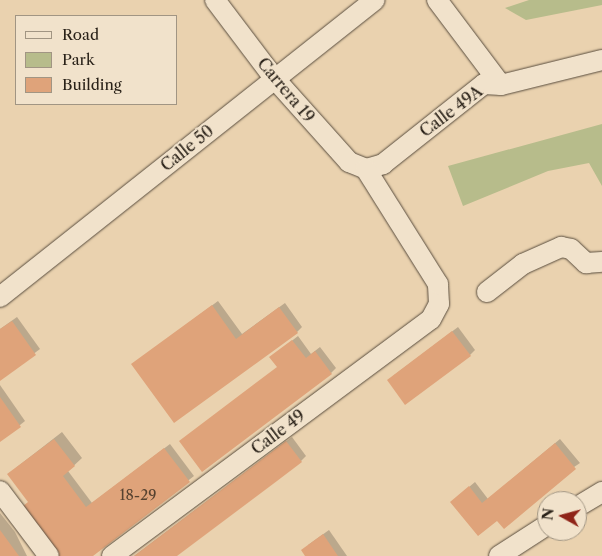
<!DOCTYPE html>
<style>
body{margin:0}
#map{position:relative;width:602px;height:556px;overflow:hidden;background:#ead2af;font-family:"Libre Caslon Text",serif}
div>[style]{position:absolute}
.green>*{inset:0;background:#b7bc8b}
.shadow>*{inset:0;background:#0003}
.building>*{inset:0;background:#dfa37a}
.roads{filter:drop-shadow(0 0 1px #594d3e) drop-shadow(0 0 1px #594d3e)}
.minor>*{height:20px;margin:-10px;padding:0 10px;transform-origin:10px;border-radius:10px;background:#f1e2cb}
span{translate:-50% -50%;white-space:nowrap;text-align:center;line-height:1.15;-webkit-text-stroke:4px #f1e2cb;paint-order:stroke}
.number-label{font-size:14px;color:#564230}
.number-label span{-webkit-text-stroke-width:0}
.street-label{font-size:16px;color:#292118}
.legend{position:absolute;left:15px;top:15px;width:162px;height:90px;box-sizing:border-box;background:#f1e2cb;border:1px solid #a19583;margin:0;padding:6px 9px;list-style:none;font-size:15px;color:#292118}
.legend li{display:flex;align-items:center;gap:10px;height:25px}
.legend b{width:25px;border:1px solid #a19583}
.north{position:absolute;left:537px;top:491px;width:50px;height:50px;box-sizing:border-box;background:#f1e2cb;border:1px solid #a19583;border-radius:50%;rotate:277deg;font-size:14px;font-weight:700;line-height:20px;text-align:center;color:#292118}
.north::after{content:'';display:block;margin:auto;width:18px;height:22px;background:#8f2418;clip-path:polygon(50% 0,100% 100%,50% 72%,0 100%)}
</style>
<div id="map">
<div class="green">
<div style="clip-path:polygon(529px 0,602px 0,602px 5px,526px 20px,505px 8px)"></div>
<div style="clip-path:polygon(602px 124px,602px 186px,589px 163px,548px 171px,463px 206px,448px 166px)"></div>
</div>
<div class="shadow">
<div style="clip-path:polygon(218px 301px,242px 334px,285px 303px,302px 327px,297px 332px,133px 364px)"></div>
<div style="clip-path:polygon(17px 317px,40px 349px,0 379px,0 329px)"></div>
<div style="clip-path:polygon(458px 327px,475px 350px,470px 355px,393px 376px)"></div>
<div style="clip-path:polygon(298px 336px,311px 354px,320px 347px,336px 368px,331px 373px,278px 367px,276px 353px)"></div>
<div style="clip-path:polygon(0 385px,25px 421px,0 441px)"></div>
<div style="clip-path:polygon(62px 432px,82px 458px,68px 471px,92px 503px,170px 444px,194px 476px,91px 556px,60px 556px,29px 501px,17px 467px)"></div>
<div style="clip-path:polygon(292px 437px,306px 456px,301px 461px,175px 556px,134px 556px)"></div>
<div style="clip-path:polygon(560px 439px,580px 463px,497px 519px,457px 497px,475px 482px,488px 499px)"></div>
<div style="clip-path:polygon(0 513px,15px 532px,27px 556px,0 556px)"></div>
<div style="clip-path:polygon(329px 530px,347px 556px,307px 556px,308px 545px)"></div>
</div>
<div class="building">
<div style="clip-path:polygon(212px 305px,236px 339px,279px 307px,298px 333px,174px 423px,131px 364px)"></div>
<div style="clip-path:polygon(12px 321px,36px 355px,0 381px,0 329px)"></div>
<div style="clip-path:polygon(452px 331px,471px 356px,405px 405px,387px 380px)"></div>
<div style="clip-path:polygon(292px 340px,306px 358px,315px 351px,332px 374px,202px 472px,179px 441px,277px 367px,269px 357px)"></div>
<div style="clip-path:polygon(0 397px,21px 427px,0 442px)"></div>
<div style="clip-path:polygon(54px 439px,75px 466px,63px 476px,86px 507px,164px 448px,190px 482px,93px 556px,59px 556px,22px 507px,28px 502px,7px 474px)"></div>
<div style="clip-path:polygon(286px 441px,302px 462px,277px 481px,177px 556px,134px 556px)"></div>
<div style="clip-path:polygon(555px 443px,576px 469px,504px 529px,497px 521px,478px 536px,450px 502px,469px 486px,482px 503px)"></div>
<div style="clip-path:polygon(0 530px,8px 541px,19px 556px,0 556px)"></div>
<div style="clip-path:polygon(323px 534px,338px 556px,305px 556px,301px 550px)"></div>
</div>
<div class="roads">
<div class="minor">
<div style="left:215px;top:0;width:98px;rotate:52.9deg"></div>
<div style="left:274px;top:78px;width:113px;rotate:48.2deg"></div>
<div style="left:349px;top:162px;width:18px;rotate:22deg"></div>
<div style="left:366px;top:169px;width:18px;rotate:-16deg"></div>
<div style="left:383px;top:164px;width:129px;rotate:-38.4deg"></div>
<div style="left:484px;top:84px;width:17px;rotate:3deg"></div>
<div style="left:501px;top:85px;width:104px;rotate:-13.9deg"></div>
<div style="left:437px;top:0;width:106px;rotate:53deg"></div>
<div style="left:487px;top:292px;width:46px;rotate:-37.9deg"></div>
<div style="left:523px;top:264px;width:42px;rotate:-24.1deg"></div>
<div style="left:561px;top:247px;width:10px;rotate:11deg"></div>
<div style="left:571px;top:249px;width:21px;rotate:43deg"></div>
<div style="left:586px;top:263px;width:16px;rotate:-4deg"></div>
<div style="left:0;top:297px;width:478px;rotate:-38.4deg"></div>
<div style="left:0;top:491px;width:81px;rotate:53deg"></div>
<div style="left:577px;top:507px;width:29px;rotate:-31deg"></div>
<div style="left:112px;top:556px;width:397px;rotate:-36.6deg"></div>
<div style="left:431px;top:319px;width:17px;rotate:-62deg"></div>
<div style="left:439px;top:304px;width:20px;rotate:-93deg"></div>
<div style="left:438px;top:284px;width:136px;rotate:-122.1deg"></div>
<div style="left:499px;top:556px;width:57px;rotate:-32.9deg"></div>
</div>
</div>
<div class="number-label">
<span style="left:138px;top:495px">18-29</span>
</div>
<div class="street-label">
<span style="left:286px;top:90px;rotate:50deg">Carrera 19</span>
<span style="left:451px;top:111px;rotate:-37deg">Calle 49A</span>
<span style="left:187px;top:148px;rotate:-39deg">Calle 50</span>
<span style="left:278px;top:432px;rotate:-37deg">Calle 49</span>
</div>
<ul class="legend">
<li><b style="height:6px;background:#f1e2cb"></b>Road</li>
<li><b style="height:14px;background:#b7bc8b"></b>Park</li>
<li><b style="height:14px;background:#dfa37a"></b>Building</li>
</ul>
<div class="north">N</div>
</div>
